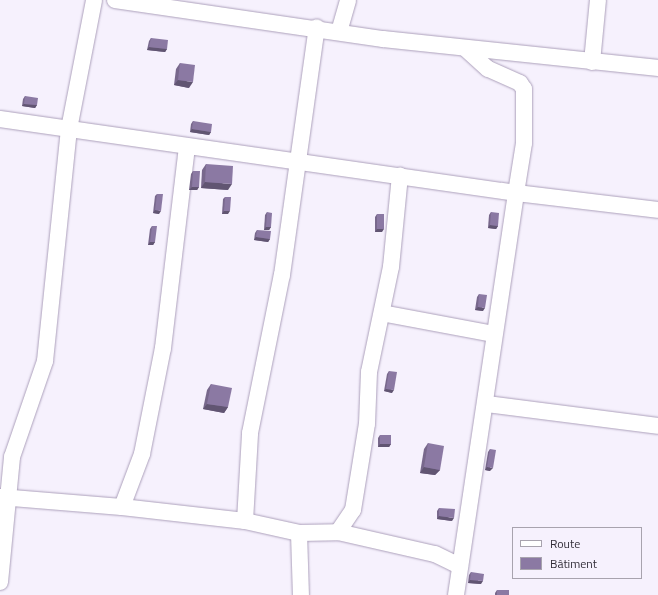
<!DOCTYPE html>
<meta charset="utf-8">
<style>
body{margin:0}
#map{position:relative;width:658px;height:595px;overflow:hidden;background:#f6f1fd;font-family:"Titillium Web",sans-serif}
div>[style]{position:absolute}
.roads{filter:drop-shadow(0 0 1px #aca0bb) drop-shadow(0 0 1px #aca0bb)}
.minor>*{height:16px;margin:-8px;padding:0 8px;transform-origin:8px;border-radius:8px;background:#fff}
.wall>*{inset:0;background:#78688c}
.shaded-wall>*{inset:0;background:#615572}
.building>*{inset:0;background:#8b79a3}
span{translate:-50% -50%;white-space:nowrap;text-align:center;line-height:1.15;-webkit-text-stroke:3px #f6f1fd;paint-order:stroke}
.legend{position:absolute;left:512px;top:527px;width:130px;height:52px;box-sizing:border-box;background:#f6f1fd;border:1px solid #a8a3ae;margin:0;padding:5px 7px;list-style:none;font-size:12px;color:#322d38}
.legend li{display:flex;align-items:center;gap:8px;height:20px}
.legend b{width:20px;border:1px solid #a8a3ae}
</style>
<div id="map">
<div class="roads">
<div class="minor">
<div style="left:115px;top:0;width:271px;rotate:8.3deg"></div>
<div style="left:383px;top:39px;width:277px;rotate:6deg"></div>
<div style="left:339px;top:32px;width:33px;rotate:-74deg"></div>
<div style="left:592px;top:62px;width:62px;rotate:-84.5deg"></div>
<div style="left:0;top:119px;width:521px;rotate:8.16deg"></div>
<div style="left:516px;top:193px;width:51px;rotate:-80.9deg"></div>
<div style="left:524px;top:143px;width:54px;rotate:-90deg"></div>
<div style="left:524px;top:89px;width:7px;rotate:-124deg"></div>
<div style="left:520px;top:83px;width:35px;rotate:-156deg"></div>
<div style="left:488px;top:69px;width:30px;rotate:-138deg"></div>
<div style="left:382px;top:313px;width:113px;rotate:10.7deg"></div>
<div style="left:487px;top:404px;width:172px;rotate:7.3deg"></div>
<div style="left:0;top:497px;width:122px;rotate:4.7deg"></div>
<div style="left:122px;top:507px;width:124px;rotate:6.5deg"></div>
<div style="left:245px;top:521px;width:55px;rotate:12.5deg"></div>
<div style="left:299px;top:533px;width:39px;rotate:-1deg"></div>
<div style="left:338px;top:532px;width:99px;rotate:12.8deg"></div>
<div style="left:435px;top:554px;width:28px;rotate:26deg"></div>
<div style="left:122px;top:507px;width:57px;rotate:-69.3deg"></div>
<div style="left:142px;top:454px;width:108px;rotate:-78.8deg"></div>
<div style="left:163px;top:348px;width:203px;rotate:-83.2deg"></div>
<div style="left:245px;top:521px;width:88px;rotate:-86.7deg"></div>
<div style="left:250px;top:433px;width:161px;rotate:-78.6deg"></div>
<div style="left:282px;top:275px;width:250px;rotate:-82deg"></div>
<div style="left:338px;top:532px;width:27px;rotate:-56deg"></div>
<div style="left:353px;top:510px;width:87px;rotate:-80.8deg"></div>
<div style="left:367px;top:424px;width:52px;rotate:-87.8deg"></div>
<div style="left:369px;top:372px;width:107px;rotate:-78.2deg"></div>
<div style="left:391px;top:267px;width:92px;rotate:-84.4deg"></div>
<div style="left:299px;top:533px;width:62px;rotate:88.2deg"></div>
<div style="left:0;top:582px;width:126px;rotate:-84.5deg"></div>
<div style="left:12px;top:457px;width:102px;rotate:-71deg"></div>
<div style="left:45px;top:361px;width:233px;rotate:-84.1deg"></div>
<div style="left:69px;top:129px;width:131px;rotate:-79deg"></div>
<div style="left:456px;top:595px;width:406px;rotate:-81.5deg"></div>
<div style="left:516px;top:193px;width:143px;rotate:6.8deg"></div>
</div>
</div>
<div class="wall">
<div style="clip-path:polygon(151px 38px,167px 49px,165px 52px,147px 50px,149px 41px)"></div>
<div style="clip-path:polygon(180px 63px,189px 88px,174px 85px,176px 69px)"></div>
<div style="clip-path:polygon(25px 96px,37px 105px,35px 108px,22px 106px,23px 99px)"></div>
<div style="clip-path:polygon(193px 121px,211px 132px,209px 135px,190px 132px,191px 124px)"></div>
<div style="clip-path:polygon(206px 164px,228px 190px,201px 188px,202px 170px)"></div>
<div style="clip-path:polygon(193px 171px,199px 187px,197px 190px,189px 190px,191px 174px)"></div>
<div style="clip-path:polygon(157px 194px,159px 214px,153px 213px,155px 196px)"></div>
<div style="clip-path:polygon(225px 197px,228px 214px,222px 214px,223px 199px)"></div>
<div style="clip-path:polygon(267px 212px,271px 227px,269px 230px,264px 230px,265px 215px)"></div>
<div style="clip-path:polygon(491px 212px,498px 226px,496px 229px,488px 228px,489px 215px)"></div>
<div style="clip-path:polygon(377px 214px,382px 232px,375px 232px,375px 217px)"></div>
<div style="clip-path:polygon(152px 226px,155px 242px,153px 245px,148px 245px,150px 229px)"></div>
<div style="clip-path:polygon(257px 230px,270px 239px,268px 242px,254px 240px,255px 233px)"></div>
<div style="clip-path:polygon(479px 294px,483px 311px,475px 310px,477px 297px)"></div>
<div style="clip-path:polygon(389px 371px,392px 393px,384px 391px,387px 374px)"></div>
<div style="clip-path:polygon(211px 384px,228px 407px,224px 413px,203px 409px,207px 390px)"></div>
<div style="clip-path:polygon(380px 435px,391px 444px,389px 447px,378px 447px,378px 438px)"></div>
<div style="clip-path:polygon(428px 443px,440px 470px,435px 475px,420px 473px,424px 449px)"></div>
<div style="clip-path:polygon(490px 449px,490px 471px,485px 470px,488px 452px)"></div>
<div style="clip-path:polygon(439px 508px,452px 521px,437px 519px,437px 511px)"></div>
<div style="clip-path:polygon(471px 572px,481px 584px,468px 583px,469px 575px)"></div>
<div style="clip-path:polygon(497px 590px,509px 595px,495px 595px,495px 593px)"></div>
</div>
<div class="shaded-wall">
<div style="clip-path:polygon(149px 47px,167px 49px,165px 52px,147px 50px)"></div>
<div style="clip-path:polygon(178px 80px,193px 82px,189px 88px,174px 85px)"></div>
<div style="clip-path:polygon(24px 104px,37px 105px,35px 108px,22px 106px)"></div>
<div style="clip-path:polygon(192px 129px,211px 132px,209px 135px,190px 132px)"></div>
<div style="clip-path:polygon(205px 182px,232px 184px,228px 190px,201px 188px)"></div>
<div style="clip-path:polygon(192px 187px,199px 187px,197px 190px,189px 190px)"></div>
<div style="clip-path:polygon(155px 210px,161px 211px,159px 214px,153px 213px)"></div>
<div style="clip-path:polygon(224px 211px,230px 211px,228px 214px,222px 214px)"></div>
<div style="clip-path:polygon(490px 225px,498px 226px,496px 229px,488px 228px)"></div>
<div style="clip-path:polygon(266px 227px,271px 227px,269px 230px,264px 230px)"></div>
<div style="clip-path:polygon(377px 229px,384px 229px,382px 232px,375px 232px)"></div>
<div style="clip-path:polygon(256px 237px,270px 239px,268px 242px,254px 240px)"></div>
<div style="clip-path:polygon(150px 242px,155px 242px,153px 245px,148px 245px)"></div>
<div style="clip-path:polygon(478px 307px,485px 308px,483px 311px,475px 310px)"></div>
<div style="clip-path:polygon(386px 389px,394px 390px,392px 393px,384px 391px)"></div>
<div style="clip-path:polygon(207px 404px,228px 407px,224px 413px,203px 409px)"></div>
<div style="clip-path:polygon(380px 444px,391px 444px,389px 447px,378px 447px)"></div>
<div style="clip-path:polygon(424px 467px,440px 470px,435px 475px,420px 473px)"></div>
<div style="clip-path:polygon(487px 467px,493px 468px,490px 471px,485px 470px)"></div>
<div style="clip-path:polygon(439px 516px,454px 518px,452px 521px,437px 519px)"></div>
<div style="clip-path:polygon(470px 580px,483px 581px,481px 584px,468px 583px)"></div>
</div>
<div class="building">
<div style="clip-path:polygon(151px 38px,168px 40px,167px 49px,149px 47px)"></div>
<div style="clip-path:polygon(180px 63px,195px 65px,193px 82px,178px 80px)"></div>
<div style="clip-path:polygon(25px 96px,38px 98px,37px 105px,24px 104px)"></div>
<div style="clip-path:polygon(193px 121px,212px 124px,211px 132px,192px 129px)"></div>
<div style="clip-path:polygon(206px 164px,233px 166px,232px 184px,205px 182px)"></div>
<div style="clip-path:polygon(193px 171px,200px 171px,199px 187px,192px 187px)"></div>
<div style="clip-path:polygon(157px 194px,163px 194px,161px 211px,155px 210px)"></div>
<div style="clip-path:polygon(225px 197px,231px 197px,230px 211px,224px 211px)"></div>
<div style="clip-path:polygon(267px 212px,272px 213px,271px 227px,266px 227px)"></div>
<div style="clip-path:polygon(491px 212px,499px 213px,498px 226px,490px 225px)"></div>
<div style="clip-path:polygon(377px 214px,384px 214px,384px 229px,377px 229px)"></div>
<div style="clip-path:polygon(152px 226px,157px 226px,155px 242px,150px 242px)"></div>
<div style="clip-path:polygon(257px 230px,271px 231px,270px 239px,256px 237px)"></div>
<div style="clip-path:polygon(479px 294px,487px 295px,485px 308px,478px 307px)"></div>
<div style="clip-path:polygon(389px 371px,397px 372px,394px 390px,386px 389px)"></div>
<div style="clip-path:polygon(211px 384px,232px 388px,228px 407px,207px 404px)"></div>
<div style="clip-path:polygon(380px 435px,391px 435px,391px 444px,380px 444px)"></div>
<div style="clip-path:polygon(428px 443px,444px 446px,440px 470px,424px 467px)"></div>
<div style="clip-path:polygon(490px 449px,496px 450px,493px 468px,487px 467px)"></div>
<div style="clip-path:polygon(439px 508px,455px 509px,454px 518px,439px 516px)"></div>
<div style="clip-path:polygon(471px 572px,484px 574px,483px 581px,470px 580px)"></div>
<div style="clip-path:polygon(497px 590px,509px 590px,509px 595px,497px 595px)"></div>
</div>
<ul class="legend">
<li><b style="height:5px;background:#fff"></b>Route</li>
<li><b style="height:11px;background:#8b79a3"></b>Bâtiment</li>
</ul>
</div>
